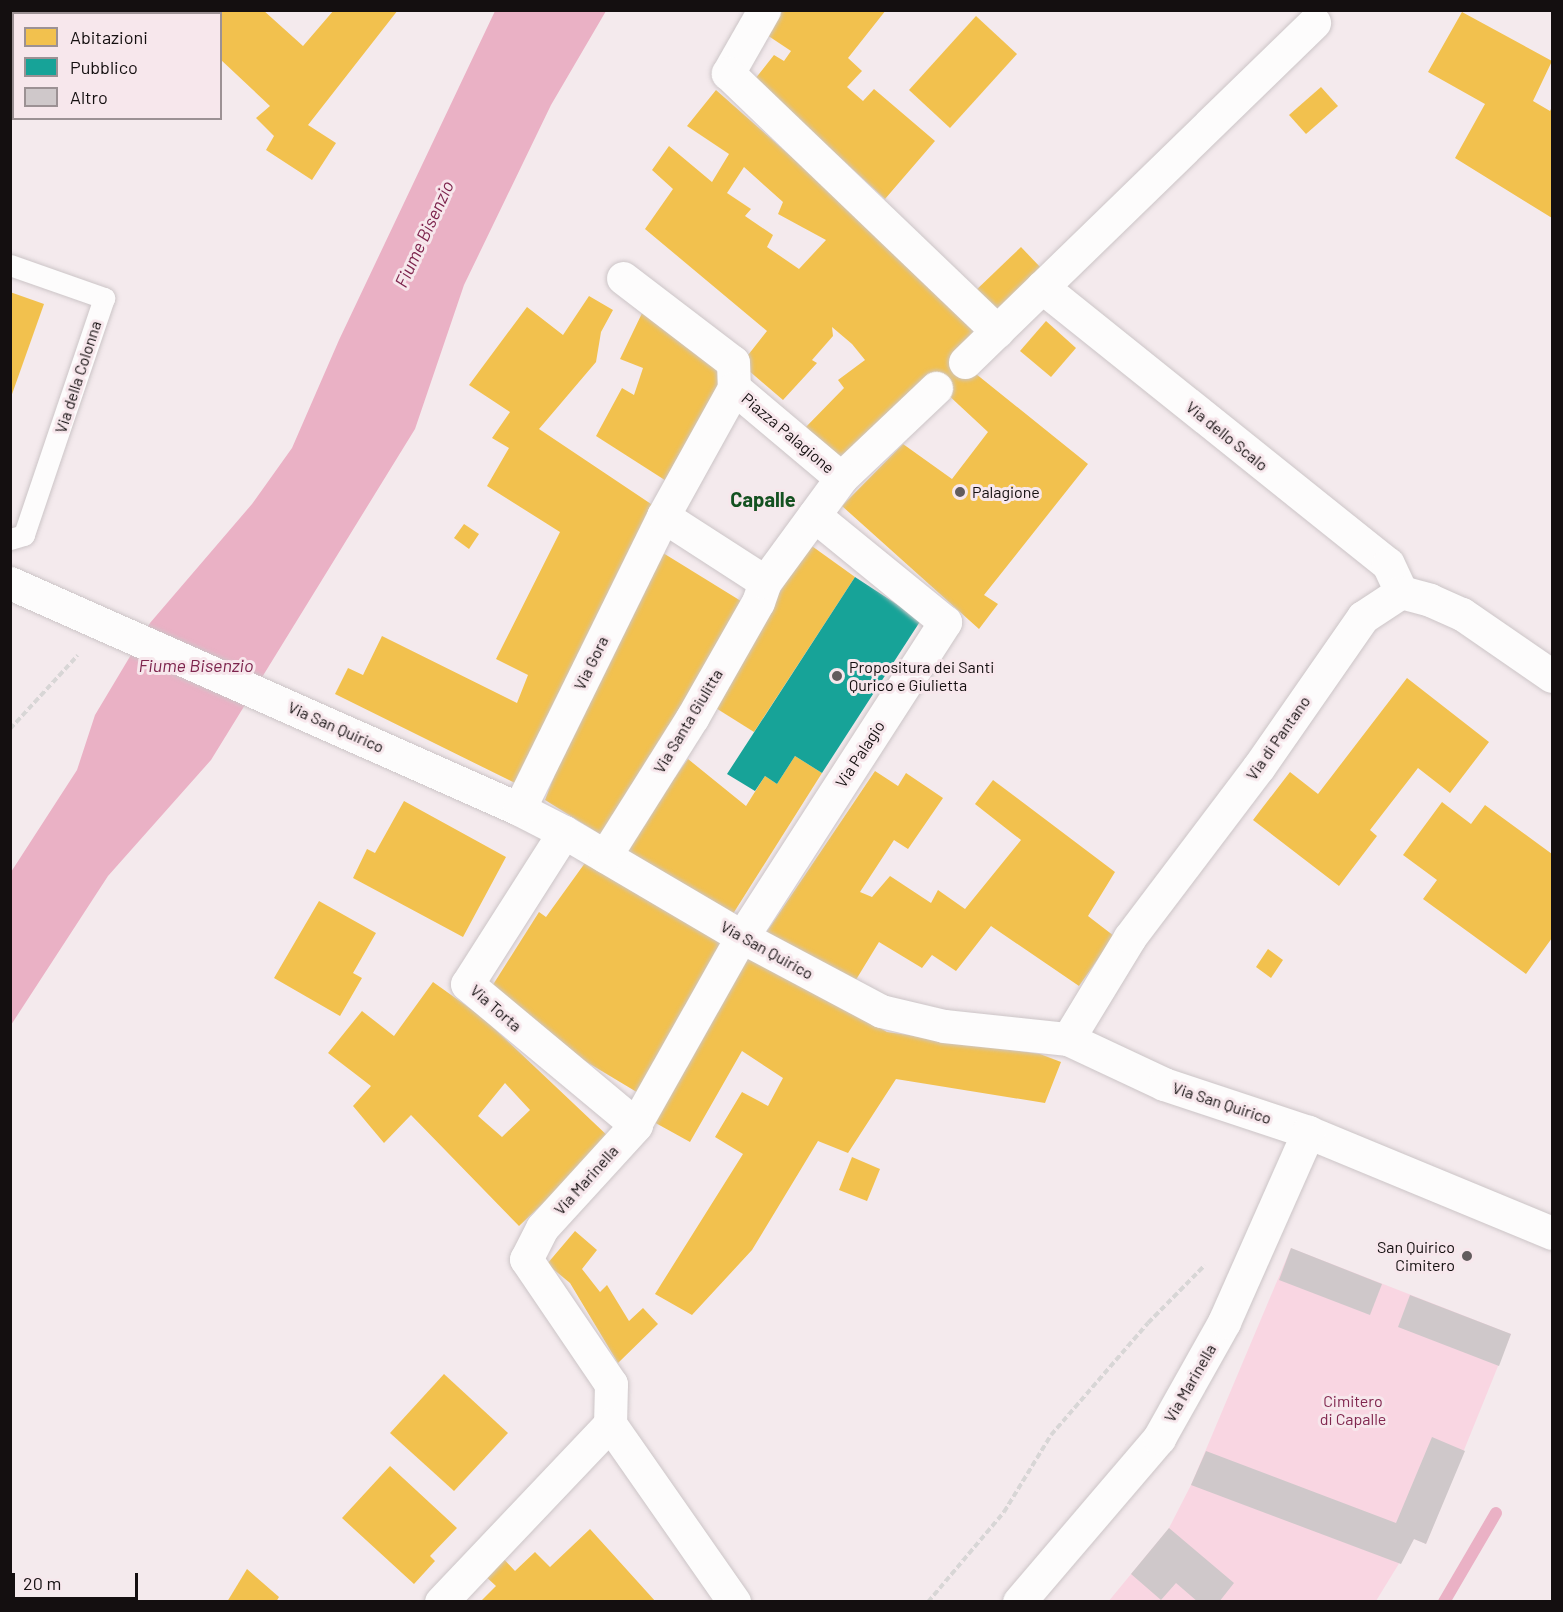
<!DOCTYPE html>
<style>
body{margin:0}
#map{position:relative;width:1563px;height:1612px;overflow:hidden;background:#f4eaed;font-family:Barlow,sans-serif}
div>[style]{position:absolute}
.green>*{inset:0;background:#f9d6e2}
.water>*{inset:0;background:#eab1c5}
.homes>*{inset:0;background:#f2c14e}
.public>*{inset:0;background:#17a398}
.stream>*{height:12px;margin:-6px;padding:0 6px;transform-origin:6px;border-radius:6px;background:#eab1c5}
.building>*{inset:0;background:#cfc8ca}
.path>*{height:4px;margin-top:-2px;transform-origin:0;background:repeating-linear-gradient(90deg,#d8d6d6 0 6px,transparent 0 9px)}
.roads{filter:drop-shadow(0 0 2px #ccc5c7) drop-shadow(0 0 2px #ccc5c7)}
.service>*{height:21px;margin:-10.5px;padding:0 10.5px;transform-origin:10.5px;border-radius:10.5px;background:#fdfcfc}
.pedestrian>*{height:32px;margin:-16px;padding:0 16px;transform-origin:16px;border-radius:16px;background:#fdfcfc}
.minor>*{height:33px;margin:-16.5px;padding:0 16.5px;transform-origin:16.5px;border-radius:16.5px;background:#fdfcfc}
.dots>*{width:16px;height:16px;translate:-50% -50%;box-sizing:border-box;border:3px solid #f7e7ec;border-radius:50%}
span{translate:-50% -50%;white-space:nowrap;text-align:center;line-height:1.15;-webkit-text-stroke:6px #f7e7ec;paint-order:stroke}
.street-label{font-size:16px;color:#140f10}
.poi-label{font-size:16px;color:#140f10}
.left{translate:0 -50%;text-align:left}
.right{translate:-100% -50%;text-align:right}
.park-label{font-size:16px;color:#80274f}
.water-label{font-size:18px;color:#7d244d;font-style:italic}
.quarter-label{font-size:20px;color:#145120;font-weight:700}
.frame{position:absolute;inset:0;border:12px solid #140f10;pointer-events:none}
.legend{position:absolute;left:12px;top:12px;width:210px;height:108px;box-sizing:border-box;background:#f7e7ec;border:2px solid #9c9194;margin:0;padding:8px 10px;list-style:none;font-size:18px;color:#140f10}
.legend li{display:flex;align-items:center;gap:12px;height:30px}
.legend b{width:30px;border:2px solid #9c9194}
.scale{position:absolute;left:12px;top:1573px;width:126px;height:27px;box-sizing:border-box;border:3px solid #140f10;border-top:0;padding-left:8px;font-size:18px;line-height:21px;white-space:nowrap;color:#140f10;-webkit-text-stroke:4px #f7e7ec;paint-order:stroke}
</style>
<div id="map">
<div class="green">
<div style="clip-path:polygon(1291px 1248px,1511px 1334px,1426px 1544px,1414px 1539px,1376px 1601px,1108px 1602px,1169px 1528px,1191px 1485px)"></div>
</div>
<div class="water">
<div style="clip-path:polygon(495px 11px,606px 11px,551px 105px,464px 285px,415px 429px,211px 760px,108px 876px,11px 1025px,11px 872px,77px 770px,95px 715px,150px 623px,252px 504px,292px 448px,339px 340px)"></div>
</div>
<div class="homes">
<div style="clip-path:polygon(169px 10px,263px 10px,303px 46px,334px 10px,398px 10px,308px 125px,336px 143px,312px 180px,266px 150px,274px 136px,256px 118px,270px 106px,220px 59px,220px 14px)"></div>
<div style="clip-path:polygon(777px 10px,886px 10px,848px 58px,862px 71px,847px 87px,863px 101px,874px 89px,935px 141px,885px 199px,755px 79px,774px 55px,784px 61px,791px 51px,764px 33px)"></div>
<div style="clip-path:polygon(1462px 12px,1552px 61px,1533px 101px,1550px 111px,1552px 107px,1552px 218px,1455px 158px,1485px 104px,1428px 72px)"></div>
<div style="clip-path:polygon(976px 16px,1017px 54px,950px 128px,909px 90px)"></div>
<div style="clip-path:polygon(1321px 87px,1338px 106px,1306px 134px,1289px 115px)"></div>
<div style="clip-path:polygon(evenodd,716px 90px,924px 274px,980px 332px,955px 357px,1088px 464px,984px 595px,998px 604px,979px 629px,842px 506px,903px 444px,952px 479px,988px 432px,930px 378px,841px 460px,803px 430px,844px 388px,838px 380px,865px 360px,852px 344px,832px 327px,833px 336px,812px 360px,817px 363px,783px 400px,741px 364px,767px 331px,645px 229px,673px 189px,652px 170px,669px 146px,712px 182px,729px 154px,687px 126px,716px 90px,744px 167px,783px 202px,778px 214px,826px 240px,799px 269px,767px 247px,773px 235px,745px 216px,751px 209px,727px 193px,744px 167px)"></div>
<div style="clip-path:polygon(1021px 247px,1042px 269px,994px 317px,972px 294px)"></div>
<div style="clip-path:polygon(10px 292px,44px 304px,11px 397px,10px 397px)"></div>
<div style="clip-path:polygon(589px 296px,613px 310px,601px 332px,596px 362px,539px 429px,657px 508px,521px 786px,335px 694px,348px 668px,363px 675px,382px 636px,517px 703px,528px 675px,496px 659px,560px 532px,487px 486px,509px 448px,492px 438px,510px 412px,469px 385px,527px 307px,563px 335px)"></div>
<div style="clip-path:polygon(645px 307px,728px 369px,671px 484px,596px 436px,622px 388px,634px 395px,643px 368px,620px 359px)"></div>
<div style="clip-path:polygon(1046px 321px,1076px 348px,1051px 377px,1020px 351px)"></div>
<div style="clip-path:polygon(464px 524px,479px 534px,469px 549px,454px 538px)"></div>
<div style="clip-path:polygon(809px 544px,855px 577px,754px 732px,711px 705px)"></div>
<div style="clip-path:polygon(655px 548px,749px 606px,603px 836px,545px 800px,595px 670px)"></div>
<div style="clip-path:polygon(1407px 678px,1489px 742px,1450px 793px,1418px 768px,1370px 830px,1377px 836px,1339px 886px,1253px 820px,1290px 772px,1318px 794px)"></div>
<div style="clip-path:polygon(795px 756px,822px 773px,731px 917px,623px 850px,688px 759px,746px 806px,765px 776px,777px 784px)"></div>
<div style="clip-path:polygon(875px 771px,898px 786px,906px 773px,943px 798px,908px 849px,894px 840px,860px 892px,872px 897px,890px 876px,931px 903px,938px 890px,965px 909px,1021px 840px,975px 804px,993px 780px,1115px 872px,1088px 916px,1114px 936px,1079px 986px,991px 926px,956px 971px,932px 955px,922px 968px,879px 942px,854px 983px,766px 933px)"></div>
<div style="clip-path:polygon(404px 801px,506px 857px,463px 937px,353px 878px,367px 849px,375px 853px)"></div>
<div style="clip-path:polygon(1442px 802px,1471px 824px,1485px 805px,1552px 854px,1552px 938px,1526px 974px,1423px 899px,1437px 880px,1403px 855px)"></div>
<div style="clip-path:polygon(590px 856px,726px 945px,640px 1094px,585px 1061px,540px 1024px,489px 991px,539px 912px,546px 917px)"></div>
<div style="clip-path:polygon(319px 901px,376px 933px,353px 973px,362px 978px,340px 1016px,274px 978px)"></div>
<div style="clip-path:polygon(1268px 949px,1283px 960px,1271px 978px,1256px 967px)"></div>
<div style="clip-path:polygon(746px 954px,887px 1032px,1040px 1054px,1061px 1062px,1045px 1103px,896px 1079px,848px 1153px,818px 1141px,752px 1250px,692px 1315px,655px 1294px,743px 1154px,715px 1137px,742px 1092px,768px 1106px,783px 1078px,742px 1051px,690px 1142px,652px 1121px)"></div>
<div style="clip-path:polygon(evenodd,433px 982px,482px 1017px,611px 1139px,519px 1226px,411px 1115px,384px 1143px,353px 1106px,371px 1086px,328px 1053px,362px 1011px,394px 1036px,433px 982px,505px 1083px,530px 1110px,502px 1137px,478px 1116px,505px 1083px)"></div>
<div style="clip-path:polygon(852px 1157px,880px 1169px,867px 1201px,839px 1190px)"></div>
<div style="clip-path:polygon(575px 1231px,597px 1250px,582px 1269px,600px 1292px,607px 1285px,629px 1321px,643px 1308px,658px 1324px,618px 1363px,570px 1283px,547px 1264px)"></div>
<div style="clip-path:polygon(444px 1374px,508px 1433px,454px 1491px,390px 1433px)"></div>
<div style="clip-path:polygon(390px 1466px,457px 1528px,430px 1556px,435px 1561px,414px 1584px,342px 1518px)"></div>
<div style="clip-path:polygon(590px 1529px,656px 1602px,480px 1602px,496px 1586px,483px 1574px,501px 1556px,515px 1571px,535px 1552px,550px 1567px)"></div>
<div style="clip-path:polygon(247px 1569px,279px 1597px,276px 1602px,227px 1602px)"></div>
</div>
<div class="public">
<div style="clip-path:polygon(855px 577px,921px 620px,822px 773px,795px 756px,777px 784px,765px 776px,755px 791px,727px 774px)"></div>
</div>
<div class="stream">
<div style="left:1444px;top:1602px;width:103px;rotate:-59.7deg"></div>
</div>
<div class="building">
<div style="clip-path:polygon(1291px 1248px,1382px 1284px,1370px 1315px,1279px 1280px)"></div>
<div style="clip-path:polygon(1410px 1295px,1511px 1334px,1499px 1366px,1398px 1327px)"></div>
<div style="clip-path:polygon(1432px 1437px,1465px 1451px,1426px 1544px,1414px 1539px,1401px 1564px,1191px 1485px,1206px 1451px,1396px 1523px)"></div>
<div style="clip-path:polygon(1169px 1528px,1234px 1583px,1219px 1602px,1198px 1602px,1176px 1583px,1161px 1600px,1131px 1574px)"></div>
</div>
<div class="path">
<div style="left:10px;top:729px;width:100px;rotate:-47.4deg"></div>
<div style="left:928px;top:1602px;width:118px;rotate:-49.8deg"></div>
<div style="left:1004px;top:1512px;width:90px;rotate:-58.6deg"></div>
<div style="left:1051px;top:1435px;width:148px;rotate:-49.1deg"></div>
<div style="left:1148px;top:1323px;width:81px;rotate:-45.5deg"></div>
</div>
<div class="roads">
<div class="service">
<div style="left:10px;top:265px;width:100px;rotate:19.3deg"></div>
<div style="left:104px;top:298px;width:250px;rotate:108.7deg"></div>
<div style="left:24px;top:535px;width:15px;rotate:164deg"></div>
</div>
<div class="pedestrian">
<div style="left:636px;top:1125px;width:216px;rotate:-60.6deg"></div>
</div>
<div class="minor">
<div style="left:764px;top:10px;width:73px;rotate:119.7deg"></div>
<div style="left:728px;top:73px;width:373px;rotate:43.8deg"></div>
<div style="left:623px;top:278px;width:138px;rotate:37.4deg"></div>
<div style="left:733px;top:362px;width:26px;rotate:88deg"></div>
<div style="left:1042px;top:287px;width:443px;rotate:38.7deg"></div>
<div style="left:1388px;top:564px;width:31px;rotate:65deg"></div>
<div style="left:965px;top:362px;width:487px;rotate:-44.2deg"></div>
<div style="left:841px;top:478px;width:131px;rotate:-43.5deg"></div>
<div style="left:10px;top:583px;width:557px;rotate:23.94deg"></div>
<div style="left:519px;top:809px;width:51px;rotate:27.1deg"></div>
<div style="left:564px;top:832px;width:207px;rotate:30.5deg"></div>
<div style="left:742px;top:937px;width:157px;rotate:28deg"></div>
<div style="left:881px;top:1011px;width:65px;rotate:13.4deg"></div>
<div style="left:944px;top:1026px;width:125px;rotate:6deg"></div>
<div style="left:1068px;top:1039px;width:106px;rotate:25.1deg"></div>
<div style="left:1164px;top:1084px;width:152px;rotate:18.4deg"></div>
<div style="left:1308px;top:1132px;width:264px;rotate:22.5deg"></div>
<div style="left:519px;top:809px;width:326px;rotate:-63.8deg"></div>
<div style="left:564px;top:832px;width:180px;rotate:122.5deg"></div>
<div style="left:467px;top:984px;width:220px;rotate:39.8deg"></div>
<div style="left:636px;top:1125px;width:139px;rotate:132.4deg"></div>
<div style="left:542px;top:1228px;width:35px;rotate:117deg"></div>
<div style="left:526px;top:1259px;width:151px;rotate:55.8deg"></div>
<div style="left:611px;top:1384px;width:40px;rotate:91.4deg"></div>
<div style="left:610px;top:1424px;width:217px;rotate:55.1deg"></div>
<div style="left:605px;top:856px;width:163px;rotate:-57.8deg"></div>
<div style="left:692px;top:718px;width:133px;rotate:-60.4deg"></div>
<div style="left:758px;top:602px;width:21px;rotate:-71deg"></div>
<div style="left:765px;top:582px;width:129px;rotate:-53.8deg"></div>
<div style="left:841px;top:478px;width:140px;rotate:-139.9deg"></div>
<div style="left:734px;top:388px;width:146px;rotate:119deg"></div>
<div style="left:663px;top:516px;width:121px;rotate:32.9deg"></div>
<div style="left:742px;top:937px;width:375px;rotate:-57.2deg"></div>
<div style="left:945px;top:622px;width:169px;rotate:-140.8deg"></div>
<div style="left:1068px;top:1039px;width:119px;rotate:-58.7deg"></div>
<div style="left:1130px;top:937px;width:212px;rotate:-52.9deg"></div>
<div style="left:1258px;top:768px;width:184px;rotate:-55.2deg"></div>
<div style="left:1363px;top:617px;width:45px;rotate:-33.3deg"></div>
<div style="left:1401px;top:592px;width:30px;rotate:15deg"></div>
<div style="left:1430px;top:600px;width:35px;rotate:24deg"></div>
<div style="left:1462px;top:614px;width:109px;rotate:34.6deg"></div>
<div style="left:441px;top:1602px;width:245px;rotate:-46.5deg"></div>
<div style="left:1019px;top:1602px;width:216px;rotate:-49.5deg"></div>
<div style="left:1159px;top:1438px;width:133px;rotate:-60.7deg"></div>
<div style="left:1224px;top:1322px;width:208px;rotate:-66.1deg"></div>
</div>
</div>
<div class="dots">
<div style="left:960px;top:492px;background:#625c5d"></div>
<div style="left:837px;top:676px;background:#625c5d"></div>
<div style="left:1467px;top:1256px;background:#625c5d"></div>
</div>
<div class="street-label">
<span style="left:78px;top:377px;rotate:-72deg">Via della Colonna</span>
<span style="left:788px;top:433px;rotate:40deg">Piazza Palagione</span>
<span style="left:1227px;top:436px;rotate:39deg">Via dello Scalo</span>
<span style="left:591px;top:663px;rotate:-64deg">Via Gora</span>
<span style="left:688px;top:721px;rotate:-59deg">Via Santa Giulitta</span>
<span style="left:336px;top:727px;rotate:24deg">Via San Quirico</span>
<span style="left:1278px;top:738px;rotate:-55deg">Via di Pantano</span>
<span style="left:860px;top:754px;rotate:-57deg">Via Palagio</span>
<span style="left:767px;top:950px;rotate:29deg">Via San Quirico</span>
<span style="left:496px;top:1008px;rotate:41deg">Via Torta</span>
<span style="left:1222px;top:1103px;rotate:18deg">Via San Quirico</span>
<span style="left:586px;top:1180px;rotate:-48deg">Via Marinella</span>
<span style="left:1190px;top:1383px;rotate:-60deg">Via Marinella</span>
</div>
<div class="poi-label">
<span class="left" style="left:972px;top:492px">Palagione</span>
<span class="left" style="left:849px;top:676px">Propositura dei Santi<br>Qurico e Giulietta</span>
<span class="right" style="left:1455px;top:1256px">San Quirico<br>Cimitero</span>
</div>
<div class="park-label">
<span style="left:1353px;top:1410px">Cimitero<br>di Capalle</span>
</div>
<div class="water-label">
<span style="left:424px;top:234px;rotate:-65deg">Fiume Bisenzio</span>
<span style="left:196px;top:665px">Fiume Bisenzio</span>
</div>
<div class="quarter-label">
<span style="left:763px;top:499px">Capalle</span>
</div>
<div class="frame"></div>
<ul class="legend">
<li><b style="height:16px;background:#f2c14e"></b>Abitazioni</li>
<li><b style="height:16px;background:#17a398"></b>Pubblico</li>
<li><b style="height:16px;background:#cfc8ca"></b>Altro</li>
</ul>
<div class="scale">20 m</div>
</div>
